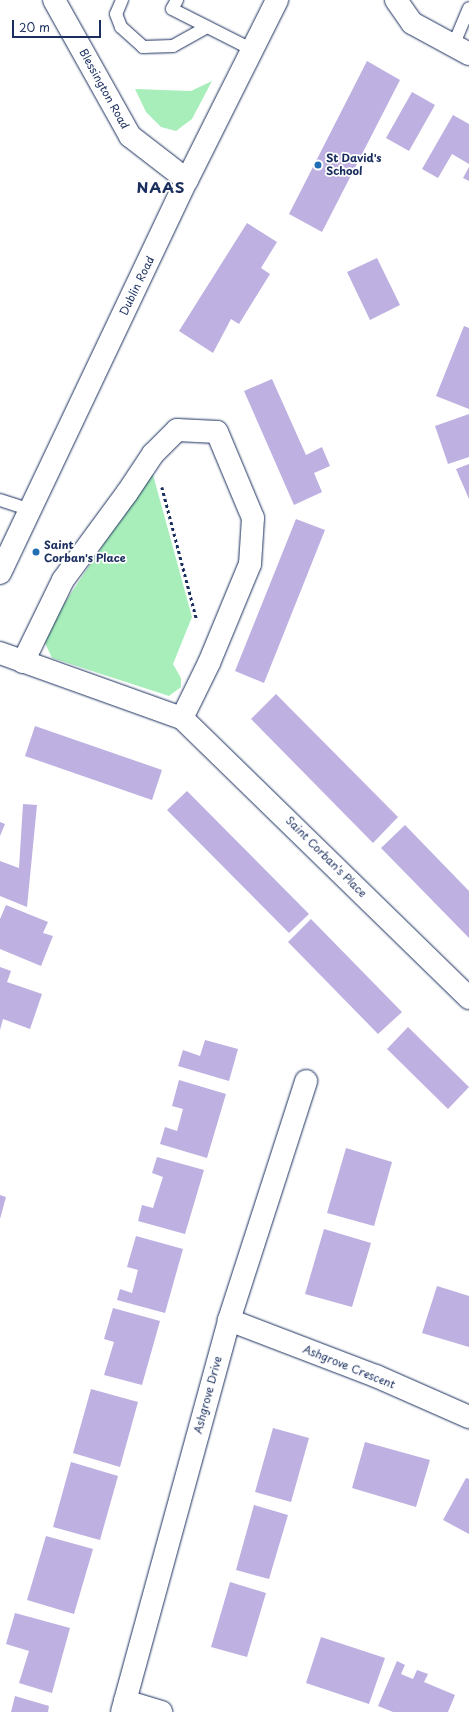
<!DOCTYPE html>
<style>
body{margin:0}
#map{position:relative;width:469px;height:1712px;overflow:hidden;background:#fff;font-family:"Playpen Sans",sans-serif}
div>[style]{position:absolute}
.green>*{inset:0;background:#a8eeba}
.building>*{inset:0;background:#beb0e1}
.path>*{height:2.5px;margin-top:-1.25px;transform-origin:0;background:repeating-linear-gradient(90deg,#1b2f5e 0 3px,transparent 0 6px)}
.roads{filter:drop-shadow(0 0 1px #1b2f5e) drop-shadow(0 0 1px #1b2f5e)}
.lane>*{height:12px;margin:-6px;padding:0 6px;transform-origin:6px;border-radius:6px;background:#fff}
.street>*{height:22px;margin:-11px;padding:0 11px;transform-origin:11px;border-radius:11px;background:#fff}
.secondary>*{height:22px;margin:-11px;padding:0 11px;transform-origin:11px;border-radius:11px;background:#fff}
.dots>*{width:11px;height:11px;translate:-50% -50%;box-sizing:border-box;border:2px solid #fff;border-radius:50%}
span{translate:-50% -50%;white-space:nowrap;text-align:center;line-height:1.15;-webkit-text-stroke:3.5px #fff;paint-order:stroke}
.street-label{font-size:11px;color:#1b2f5e}
.poi-label{font-size:11px;color:#1b2f5e;font-weight:700}
.left{translate:0 -50%;text-align:left}
.district-label{font-size:15px;color:#1b2f5e;font-weight:700;letter-spacing:1px}
.scale{position:absolute;left:12px;top:20px;width:89px;height:18px;box-sizing:border-box;border:2px solid #1b2f5e;border-top:0;padding-left:5px;font-size:12px;line-height:14px;white-space:nowrap;color:#1b2f5e;-webkit-text-stroke:3px #fff;paint-order:stroke}
</style>
<div id="map">
<div class="green">
<div style="clip-path:polygon(212px 81px,192px 119px,176px 131px,161px 127px,146px 112px,135px 89px,191px 91px)"></div>
<div style="clip-path:polygon(152px 471px,192px 617px,173px 664px,181px 678px,181px 687px,169px 696px,52px 658px,45px 643px,46px 631px)"></div>
</div>
<div class="building">
<div style="clip-path:polygon(367px 61px,400px 80px,322px 232px,289px 214px)"></div>
<div style="clip-path:polygon(412px 92px,435px 105px,409px 151px,386px 138px)"></div>
<div style="clip-path:polygon(453px 115px,469px 124px,469px 164px,452px 154px,438px 178px,422px 169px)"></div>
<div style="clip-path:polygon(469px 167px,469px 181px,463px 178px)"></div>
<div style="clip-path:polygon(247px 223px,277px 242px,261px 268px,270px 274px,239px 324px,231px 319px,213px 353px,179px 331px)"></div>
<div style="clip-path:polygon(377px 258px,400px 305px,370px 320px,347px 272px)"></div>
<div style="clip-path:polygon(464px 326px,469px 328px,469px 409px,436px 396px)"></div>
<div style="clip-path:polygon(272px 379px,306px 455px,322px 447px,330px 466px,314px 473px,322px 492px,294px 505px,244px 391px)"></div>
<div style="clip-path:polygon(469px 414px,469px 457px,448px 464px,435px 426px)"></div>
<div style="clip-path:polygon(469px 464px,469px 499px,456px 469px)"></div>
<div style="clip-path:polygon(296px 519px,325px 530px,264px 683px,235px 671px)"></div>
<div style="clip-path:polygon(276px 694px,398px 817px,373px 843px,251px 719px)"></div>
<div style="clip-path:polygon(35px 726px,162px 770px,152px 800px,25px 756px)"></div>
<div style="clip-path:polygon(187px 791px,309px 914px,289px 933px,167px 810px)"></div>
<div style="clip-path:polygon(23px 804px,37px 805px,27px 907px,0 896px,0 861px,19px 868px)"></div>
<div style="clip-path:polygon(0 822px,5px 824px,0 836px)"></div>
<div style="clip-path:polygon(405px 825px,469px 891px,469px 938px,381px 848px)"></div>
<div style="clip-path:polygon(6px 905px,48px 922px,43px 933px,53px 936px,41px 966px,0 949px,0 919px)"></div>
<div style="clip-path:polygon(311px 919px,402px 1012px,378px 1034px,288px 942px)"></div>
<div style="clip-path:polygon(0 967px,11px 971px,7px 982px,42px 994px,30px 1029px,3px 1019px,0 1030px)"></div>
<div style="clip-path:polygon(408px 1027px,469px 1087px,448px 1109px,387px 1049px)"></div>
<div style="clip-path:polygon(205px 1040px,238px 1049px,229px 1081px,178px 1066px,183px 1050px,200px 1056px)"></div>
<div style="clip-path:polygon(179px 1080px,226px 1094px,207px 1158px,160px 1144px,165px 1127px,177px 1131px,183px 1109px,172px 1106px)"></div>
<div style="clip-path:polygon(346px 1148px,392px 1162px,374px 1226px,327px 1213px)"></div>
<div style="clip-path:polygon(157px 1157px,204px 1170px,185px 1234px,138px 1221px,142px 1205px,153px 1208px,163px 1177px,152px 1173px)"></div>
<div style="clip-path:polygon(0 1195px,6px 1197px,0 1219px)"></div>
<div style="clip-path:polygon(324px 1229px,371px 1243px,352px 1307px,305px 1294px)"></div>
<div style="clip-path:polygon(136px 1236px,183px 1249px,165px 1313px,117px 1300px,120px 1289px,132px 1293px,138px 1270px,127px 1267px)"></div>
<div style="clip-path:polygon(437px 1286px,469px 1296px,469px 1347px,422px 1333px)"></div>
<div style="clip-path:polygon(113px 1308px,160px 1321px,142px 1385px,104px 1375px,114px 1342px,104px 1339px)"></div>
<div style="clip-path:polygon(91px 1389px,138px 1402px,120px 1467px,73px 1453px)"></div>
<div style="clip-path:polygon(273px 1428px,309px 1438px,291px 1502px,255px 1492px)"></div>
<div style="clip-path:polygon(365px 1442px,430px 1460px,416px 1507px,352px 1488px)"></div>
<div style="clip-path:polygon(71px 1462px,118px 1476px,100px 1540px,53px 1527px)"></div>
<div style="clip-path:polygon(466px 1478px,469px 1479px,469px 1534px,443px 1520px)"></div>
<div style="clip-path:polygon(254px 1505px,288px 1515px,269px 1579px,236px 1570px)"></div>
<div style="clip-path:polygon(46px 1536px,93px 1549px,74px 1614px,27px 1600px)"></div>
<div style="clip-path:polygon(230px 1582px,266px 1593px,247px 1657px,211px 1647px)"></div>
<div style="clip-path:polygon(15px 1613px,70px 1628px,52px 1693px,19px 1683px,29px 1651px,6px 1644px)"></div>
<div style="clip-path:polygon(321px 1637px,385px 1658px,369px 1704px,306px 1683px)"></div>
<div style="clip-path:polygon(397px 1661px,405px 1665px,401px 1674px,413px 1679px,417px 1670px,428px 1674px,424px 1682px,455px 1695px,448px 1712px,393px 1712px,378px 1706px)"></div>
<div style="clip-path:polygon(15px 1696px,49px 1706px,48px 1712px,11px 1712px)"></div>
</div>
<div class="path">
<div style="left:162px;top:487px;width:138px;rotate:75.3deg"></div>
</div>
<div class="roads">
<div class="lane">
<div style="left:122px;top:0;width:15px;rotate:113deg"></div>
<div style="left:116px;top:14px;width:14px;rotate:69deg"></div>
<div style="left:121px;top:27px;width:30px;rotate:42deg"></div>
<div style="left:143px;top:47px;width:30px;rotate:-2deg"></div>
<div style="left:173px;top:46px;width:39px;rotate:-29deg"></div>
<div style="left:177px;top:0;width:10px;rotate:119deg"></div>
<div style="left:172px;top:9px;width:91px;rotate:26.8deg"></div>
<div style="left:453px;top:46px;width:41px;rotate:-67.2deg"></div>
<div style="left:0;top:500px;width:32px;rotate:18deg"></div>
</div>
<div class="street">
<div style="left:396px;top:0;width:28px;rotate:55deg"></div>
<div style="left:412px;top:23px;width:65px;rotate:28.5deg"></div>
<div style="left:0;top:653px;width:193px;rotate:19.7deg"></div>
<div style="left:182px;top:718px;width:401px;rotate:44.3deg"></div>
<div style="left:23px;top:662px;width:91px;rotate:-64deg"></div>
<div style="left:63px;top:580px;width:108px;rotate:-53.7deg"></div>
<div style="left:127px;top:493px;width:47px;rotate:-56.3deg"></div>
<div style="left:153px;top:454px;width:34px;rotate:-45deg"></div>
<div style="left:177px;top:430px;width:40px;rotate:2.9deg"></div>
<div style="left:217px;top:432px;width:93px;rotate:67.3deg"></div>
<div style="left:253px;top:518px;width:46px;rotate:93.7deg"></div>
<div style="left:250px;top:564px;width:107px;rotate:112.5deg"></div>
<div style="left:209px;top:663px;width:61px;rotate:116.1deg"></div>
<div style="left:229px;top:1320px;width:157px;rotate:20.9deg"></div>
<div style="left:376px;top:1376px;width:102px;rotate:23.8deg"></div>
<div style="left:125px;top:1701px;width:38px;rotate:17deg"></div>
<div style="left:122px;top:1712px;width:406px;rotate:-74.7deg"></div>
<div style="left:229px;top:1320px;width:251px;rotate:-72.1deg"></div>
</div>
<div class="secondary">
<div style="left:54px;top:0;width:156px;rotate:60.8deg"></div>
<div style="left:130px;top:136px;width:72px;rotate:37.7deg"></div>
<div style="left:0;top:573px;width:435px;rotate:-64.6deg"></div>
<div style="left:187px;top:180px;width:201px;rotate:-63.4deg"></div>
</div>
</div>
<div class="dots">
<div style="left:318px;top:165px;background:#1f6fb2"></div>
<div style="left:36px;top:552px;background:#1f6fb2"></div>
</div>
<div class="street-label">
<span style="left:104px;top:89px;rotate:61deg">Blessington Road</span>
<span style="left:137px;top:286px;rotate:-64deg">Dublin Road</span>
<span style="left:326px;top:857px;rotate:45deg">Saint Corban's Place</span>
<span style="left:349px;top:1367px;rotate:22deg">Ashgrove Crescent</span>
<span style="left:208px;top:1395px;rotate:-75deg">Ashgrove Drive</span>
</div>
<div class="poi-label">
<span class="left" style="left:326px;top:165px">St David's<br>School</span>
<span class="left" style="left:44px;top:552px">Saint<br>Corban's Place</span>
</div>
<div class="district-label">
<span style="left:161px;top:187px">NAAS</span>
</div>
<div class="scale">20 m</div>
</div>
